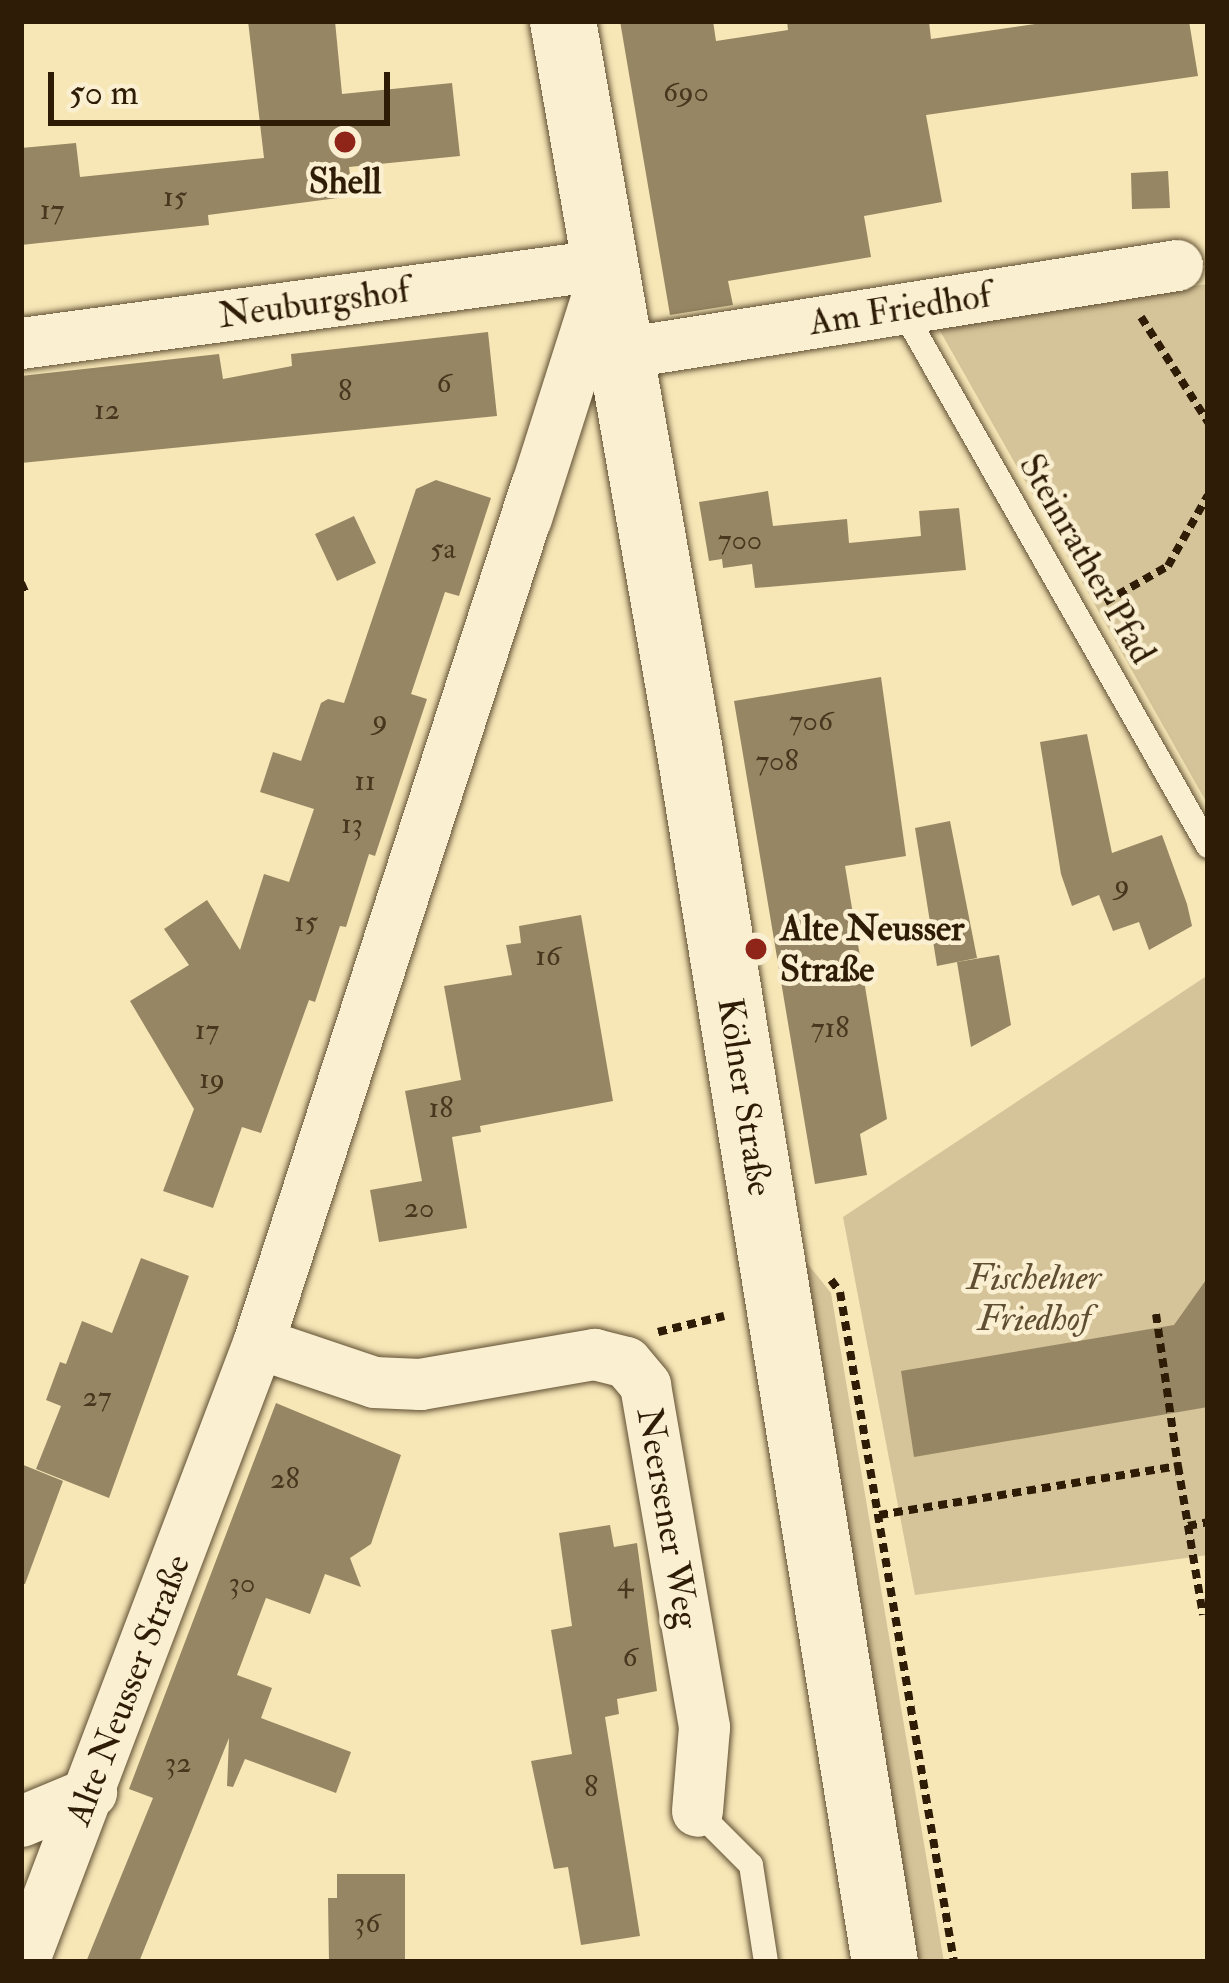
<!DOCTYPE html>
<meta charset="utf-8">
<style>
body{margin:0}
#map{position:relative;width:1229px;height:1983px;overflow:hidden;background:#f7e7b7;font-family:"IM FELL Double Pica",serif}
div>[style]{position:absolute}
.green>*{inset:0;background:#d5c499}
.building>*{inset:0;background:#978663}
.path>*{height:8px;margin-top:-4px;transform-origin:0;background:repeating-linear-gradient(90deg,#2e1c07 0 9px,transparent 0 15px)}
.roads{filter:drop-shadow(0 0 3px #604f33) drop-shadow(0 0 3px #604f33)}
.lane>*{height:24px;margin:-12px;padding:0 12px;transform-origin:12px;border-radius:12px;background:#faefd0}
.street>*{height:51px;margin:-25.5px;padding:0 25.5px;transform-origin:25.5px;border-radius:25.5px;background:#faefd0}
.secondary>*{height:66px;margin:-33px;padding:0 33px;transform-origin:33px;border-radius:33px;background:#faefd0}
.dots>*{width:33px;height:33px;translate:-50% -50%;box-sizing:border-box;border:6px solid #faefd0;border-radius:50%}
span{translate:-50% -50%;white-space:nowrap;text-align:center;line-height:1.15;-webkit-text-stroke:9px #faefd0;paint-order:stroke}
.number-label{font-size:30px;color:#48361e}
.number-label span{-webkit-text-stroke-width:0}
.poi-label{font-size:36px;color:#2e1c07;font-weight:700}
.left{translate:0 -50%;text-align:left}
.street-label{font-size:36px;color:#2e1c07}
.park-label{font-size:36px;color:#604e33;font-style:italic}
.frame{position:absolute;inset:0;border:24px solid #2e1c07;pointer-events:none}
.scale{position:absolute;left:48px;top:72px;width:342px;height:54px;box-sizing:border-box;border:6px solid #2e1c07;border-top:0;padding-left:15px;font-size:36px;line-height:42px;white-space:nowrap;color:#2e1c07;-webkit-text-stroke:9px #faefd0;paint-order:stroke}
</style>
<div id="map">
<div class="green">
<div style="clip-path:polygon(1208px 284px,1208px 805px,935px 322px)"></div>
<div style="clip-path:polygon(1208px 975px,1208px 1555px,915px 1595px,843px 1217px)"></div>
<div style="clip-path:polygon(795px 1248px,831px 1293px,944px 1962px,915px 1962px)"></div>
</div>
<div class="building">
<div style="clip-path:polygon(248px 21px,335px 21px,342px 94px,452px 83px,460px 156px,349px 167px,353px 196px,208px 215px,209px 225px,21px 245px,21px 148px,76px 143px,80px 177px,264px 158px)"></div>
<div style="clip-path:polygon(620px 21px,713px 21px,716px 41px,788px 30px,787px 21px,929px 21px,931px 39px,1056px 21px,1189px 21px,1198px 76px,926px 115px,942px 202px,864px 216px,871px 257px,728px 281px,733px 305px,670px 315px)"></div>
<div style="clip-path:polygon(1168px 171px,1170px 208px,1132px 209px,1131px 173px)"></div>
<div style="clip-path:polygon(488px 332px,497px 416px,21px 463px,21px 376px,219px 354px,223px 379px,292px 366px,291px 354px)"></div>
<div style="clip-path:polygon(436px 480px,491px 498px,459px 596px,445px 592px,411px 694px,427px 699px,375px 856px,369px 854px,346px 927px,340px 926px,315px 1002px,309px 1000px,261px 1133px,242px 1127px,213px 1208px,163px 1191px,194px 1109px,130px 1001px,189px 965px,164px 929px,207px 900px,240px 950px,264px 874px,289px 882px,314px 809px,260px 792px,273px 752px,301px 761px,321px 703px,328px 699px,344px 703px,416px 489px)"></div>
<div style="clip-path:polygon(768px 491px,773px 526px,847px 519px,849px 543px,921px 536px,919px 511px,959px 508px,966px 570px,755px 588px,752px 564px,723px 568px,722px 559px,709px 561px,699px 502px)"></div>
<div style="clip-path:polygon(354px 516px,376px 563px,337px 581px,315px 534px)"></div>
<div style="clip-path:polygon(881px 677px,906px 856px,845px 866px,887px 1119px,860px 1134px,867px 1175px,815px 1184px,734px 701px)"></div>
<div style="clip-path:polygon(1087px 734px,1112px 853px,1162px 835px,1187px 904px,1192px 926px,1149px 950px,1139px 922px,1113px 931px,1099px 895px,1072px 906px,1061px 874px,1040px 742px)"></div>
<div style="clip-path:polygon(950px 821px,977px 958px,937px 966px,915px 828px)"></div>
<div style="clip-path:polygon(581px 915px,613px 1101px,480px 1126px,481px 1132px,452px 1137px,467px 1228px,379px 1242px,370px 1190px,422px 1181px,405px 1091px,461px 1080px,444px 986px,512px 975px,506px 945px,521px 943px,519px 926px)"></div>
<div style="clip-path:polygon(999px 955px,1011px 1025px,971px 1047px,957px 962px)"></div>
<div style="clip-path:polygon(141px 1258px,189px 1276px,109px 1498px,36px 1469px,61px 1406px,46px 1400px,60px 1362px,66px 1364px,82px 1321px,112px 1333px)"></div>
<div style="clip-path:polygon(1208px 1277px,1208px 1407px,914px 1457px,901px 1371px,1174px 1325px)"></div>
<div style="clip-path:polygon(276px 1403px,401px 1455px,371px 1544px,350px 1558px,361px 1587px,325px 1574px,310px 1614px,266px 1598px,237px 1675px,272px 1688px,261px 1718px,351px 1752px,336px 1793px,245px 1759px,233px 1787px,227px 1786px,229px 1738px,139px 1962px,86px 1962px,153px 1798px,129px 1789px)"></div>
<div style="clip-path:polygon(21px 1464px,63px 1481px,25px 1584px,21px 1584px)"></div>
<div style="clip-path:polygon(610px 1525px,614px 1547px,637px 1543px,657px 1691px,617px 1699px,619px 1714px,605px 1717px,640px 1936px,581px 1945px,568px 1867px,554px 1869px,531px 1761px,572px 1754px,551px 1630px,572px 1626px,559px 1533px)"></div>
<div style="clip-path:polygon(337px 1874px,405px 1874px,405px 1962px,329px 1962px,328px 1898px,337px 1898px)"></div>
</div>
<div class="path">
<div style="left:1141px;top:317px;width:125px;rotate:57.5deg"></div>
<div style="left:21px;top:583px;width:10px;rotate:66deg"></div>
<div style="left:1105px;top:602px;width:73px;rotate:-29.7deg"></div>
<div style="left:1168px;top:566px;width:81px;rotate:-60.6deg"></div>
<div style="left:831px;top:1280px;width:15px;rotate:53deg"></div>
<div style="left:840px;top:1292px;width:680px;rotate:80.34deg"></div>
<div style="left:1156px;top:1314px;width:154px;rotate:81.8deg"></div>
<div style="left:658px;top:1332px;width:68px;rotate:-13.6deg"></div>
<div style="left:879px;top:1515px;width:303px;rotate:-9.3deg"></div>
<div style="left:1178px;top:1466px;width:151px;rotate:80.5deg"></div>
<div style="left:1188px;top:1526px;width:20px;rotate:-11deg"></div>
</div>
<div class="roads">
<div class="lane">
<div style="left:902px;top:309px;width:618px;rotate:60.32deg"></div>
<div style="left:697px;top:1811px;width:76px;rotate:45deg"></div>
<div style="left:751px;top:1865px;width:98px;rotate:81.2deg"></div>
</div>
<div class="street">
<div style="left:21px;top:343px;width:591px;rotate:-7.68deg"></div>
<div style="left:607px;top:264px;width:267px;rotate:107.7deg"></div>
<div style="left:622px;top:353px;width:562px;rotate:-9.01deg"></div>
<div style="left:258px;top:1343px;width:122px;rotate:18.6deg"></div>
<div style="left:374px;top:1382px;width:46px;rotate:2.5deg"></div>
<div style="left:420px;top:1384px;width:177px;rotate:-9.8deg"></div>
<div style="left:594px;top:1354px;width:33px;rotate:14deg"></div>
<div style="left:626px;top:1362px;width:30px;rotate:50deg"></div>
<div style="left:645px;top:1385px;width:347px;rotate:80.2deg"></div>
<div style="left:704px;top:1727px;width:84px;rotate:94.8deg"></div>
<div style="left:21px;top:1821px;width:76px;rotate:-22.5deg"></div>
<div style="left:23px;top:1962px;width:662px;rotate:-69.21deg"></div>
<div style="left:258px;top:1343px;width:902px;rotate:-72.05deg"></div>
</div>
<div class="secondary">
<div style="left:563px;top:21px;width:742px;rotate:80.14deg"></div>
<div style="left:690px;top:752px;width:1226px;rotate:80.85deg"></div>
</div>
</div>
<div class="dots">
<div style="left:345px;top:142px;background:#8f2418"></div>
<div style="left:756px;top:949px;background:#8f2418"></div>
</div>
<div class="number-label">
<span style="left:686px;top:92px">690</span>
<span style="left:175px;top:197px">15</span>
<span style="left:52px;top:210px">17</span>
<span style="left:444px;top:383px">6</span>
<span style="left:345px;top:391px">8</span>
<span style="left:107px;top:410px">12</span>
<span style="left:740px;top:540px">700</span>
<span style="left:443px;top:549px">5a</span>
<span style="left:380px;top:720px">9</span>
<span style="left:811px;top:721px">706</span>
<span style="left:777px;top:761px">708</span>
<span style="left:365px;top:781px">11</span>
<span style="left:352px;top:824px">13</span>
<span style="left:1122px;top:885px">9</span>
<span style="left:306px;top:922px">15</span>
<span style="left:548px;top:956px">16</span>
<span style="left:830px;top:1028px">718</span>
<span style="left:207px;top:1030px">17</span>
<span style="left:212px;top:1079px">19</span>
<span style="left:441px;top:1108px">18</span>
<span style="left:419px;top:1208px">20</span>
<span style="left:97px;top:1397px">27</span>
<span style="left:285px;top:1479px">28</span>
<span style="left:625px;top:1582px">4</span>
<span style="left:242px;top:1583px">30</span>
<span style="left:630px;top:1657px">6</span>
<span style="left:178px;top:1763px">32</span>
<span style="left:591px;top:1787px">8</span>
<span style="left:367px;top:1923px">36</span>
</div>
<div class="poi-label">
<span style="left:345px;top:182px">Shell</span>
<span class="left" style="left:780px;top:949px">Alte Neusser<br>Straße</span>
</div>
<div class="street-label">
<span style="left:314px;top:303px;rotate:-8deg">Neuburgshof</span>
<span style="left:900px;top:309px;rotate:-9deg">Am Friedhof</span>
<span style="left:1087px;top:559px;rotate:60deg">Steinrather Pfad</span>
<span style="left:745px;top:1097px;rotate:81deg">Kölner Straße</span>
<span style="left:668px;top:1518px;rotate:80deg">Neersener Weg</span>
<span style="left:128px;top:1690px;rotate:-69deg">Alte Neusser Straße</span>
</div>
<div class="park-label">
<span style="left:1034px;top:1298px">Fischelner<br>Friedhof</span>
</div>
<div class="frame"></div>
<div class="scale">50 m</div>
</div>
